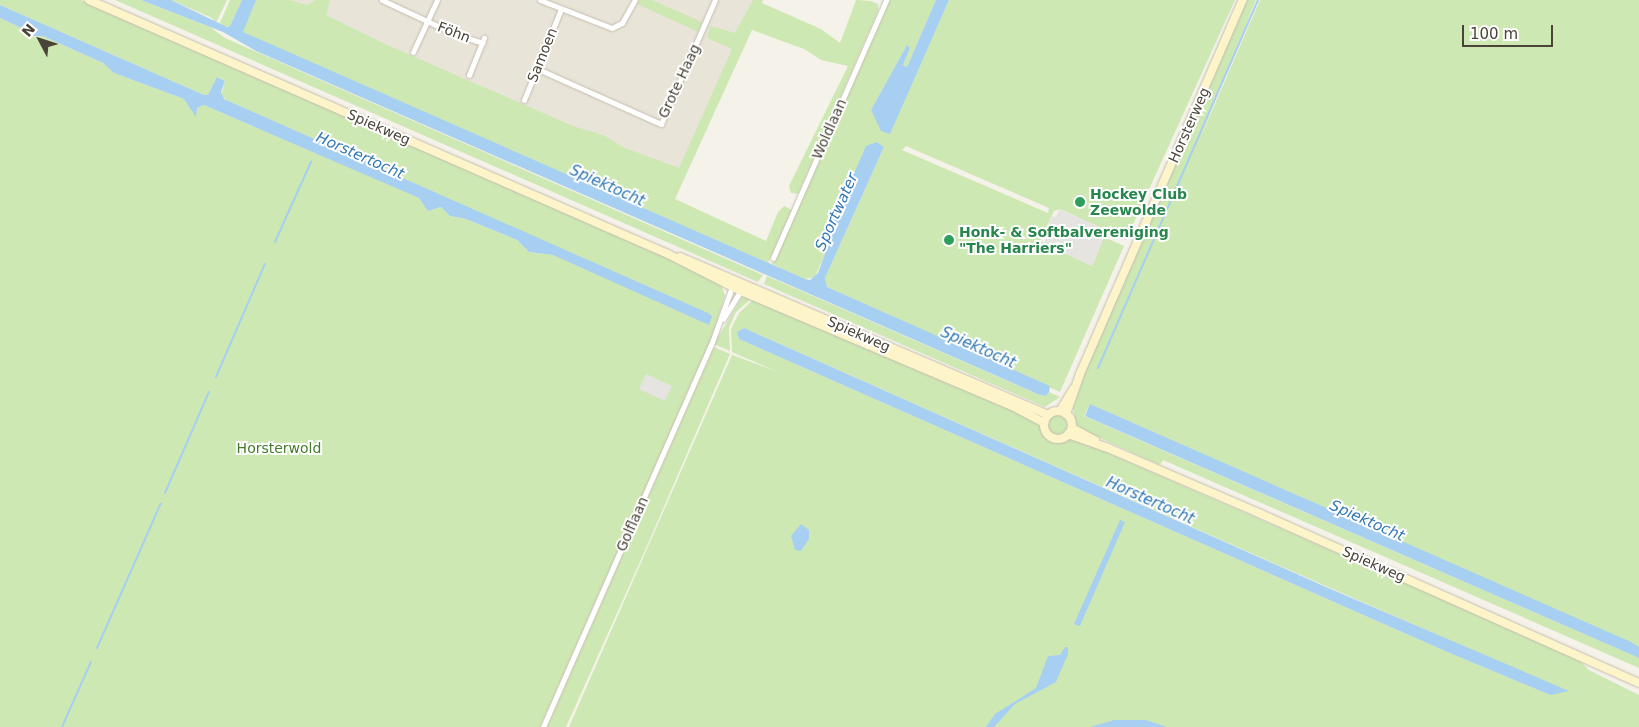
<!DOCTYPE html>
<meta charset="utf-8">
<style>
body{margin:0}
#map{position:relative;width:1639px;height:727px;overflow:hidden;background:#f5f2ea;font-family:"DejaVu Sans",sans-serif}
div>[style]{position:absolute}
.residential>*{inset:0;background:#e9e4d8}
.green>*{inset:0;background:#cee8b3}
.round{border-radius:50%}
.parking>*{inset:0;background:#e6e4e1}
.water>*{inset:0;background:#a7cff1}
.stream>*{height:2px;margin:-1px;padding:0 1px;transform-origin:1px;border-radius:1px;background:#a7cff1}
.roads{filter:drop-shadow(0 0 1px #c3bdaf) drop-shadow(0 0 1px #c3bdaf)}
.street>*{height:5px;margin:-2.5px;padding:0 2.5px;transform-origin:2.5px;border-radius:2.5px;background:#fff}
.secondary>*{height:8px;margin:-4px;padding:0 4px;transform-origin:4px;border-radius:4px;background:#fef4ca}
.secondary>.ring{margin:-4px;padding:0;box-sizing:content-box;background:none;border:8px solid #fef4ca;border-radius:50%}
.dots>*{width:14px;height:14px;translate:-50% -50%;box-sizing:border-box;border:2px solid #fff;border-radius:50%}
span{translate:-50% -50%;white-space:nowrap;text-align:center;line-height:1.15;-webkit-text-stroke:4px #fff;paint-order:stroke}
.street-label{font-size:14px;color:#494338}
.leisure-label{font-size:14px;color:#27864d;font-weight:700}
.left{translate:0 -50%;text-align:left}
.park-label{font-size:14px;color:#457b2a}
.water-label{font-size:15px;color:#3077b5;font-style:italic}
.north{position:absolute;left:15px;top:15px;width:50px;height:50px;-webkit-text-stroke:4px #fff;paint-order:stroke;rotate:310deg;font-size:14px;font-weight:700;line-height:20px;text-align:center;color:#494338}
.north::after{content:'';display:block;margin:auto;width:18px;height:22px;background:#494338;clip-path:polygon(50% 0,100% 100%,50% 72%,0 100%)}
.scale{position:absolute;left:1462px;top:25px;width:91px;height:22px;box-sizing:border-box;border:2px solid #494338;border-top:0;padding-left:6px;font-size:15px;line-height:18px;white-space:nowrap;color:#494338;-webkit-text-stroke:4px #fff;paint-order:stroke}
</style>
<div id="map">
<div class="residential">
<div style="clip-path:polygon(235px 0,759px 0,677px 190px)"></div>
</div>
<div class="green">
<div style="clip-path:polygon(0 0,81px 0,672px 259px,721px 284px,725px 296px,711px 340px,540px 727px,0 727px,0 18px,21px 28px,32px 37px,43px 36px,103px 63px,114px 73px,184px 99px,197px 108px,204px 105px,406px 192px,419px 198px,431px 210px,441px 207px,450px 216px,466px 219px,517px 240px,529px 252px,553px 255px,712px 316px,228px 101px,221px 96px,225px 81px,218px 77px,208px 95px,204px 95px,0 5px)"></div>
<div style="clip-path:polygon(115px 0,141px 0,210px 27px,225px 38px,763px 275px,758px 282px)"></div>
<div style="clip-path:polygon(171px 0,227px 0,215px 25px,212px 18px)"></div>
<div style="clip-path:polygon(230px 0,242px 0,230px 26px,224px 27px,219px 25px)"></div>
<div style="clip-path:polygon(256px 0,289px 0,307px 5px,316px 0,330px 0,326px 15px,387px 45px,573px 126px,603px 135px,625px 148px,679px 168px,732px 49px,707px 38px,710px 26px,735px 33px,753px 0,763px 0,762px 3px,821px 29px,840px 43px,856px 0,871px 1px,878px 4px,878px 11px,798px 194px,791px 193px,789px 186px,848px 66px,821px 60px,804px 49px,752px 30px,675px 199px,766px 241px,778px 212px,784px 206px,792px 210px,768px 263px,242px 32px)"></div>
<div style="clip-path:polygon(639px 0,652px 0,702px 22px,698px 32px,637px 4px)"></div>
<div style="clip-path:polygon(evenodd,888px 0,936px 0,907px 67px,903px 65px,910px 48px,907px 45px,871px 110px,889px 134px,949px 0,1235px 0,1126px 240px,1060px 209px,1054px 211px,1040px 241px,1092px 266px,1104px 237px,1124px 246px,1060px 392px,827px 287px,825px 278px,884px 147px,877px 142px,866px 147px,826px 238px,825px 254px,815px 277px,804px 279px,772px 264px,888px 0,906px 146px,1049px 208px,1048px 213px,902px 150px,906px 146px)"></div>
<div style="clip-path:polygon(1247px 0,1256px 0,1198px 143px,1260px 0,1639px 0,1639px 650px,1511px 590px,1090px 404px,1084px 416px,1639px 658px,1639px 668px,1163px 460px,1160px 465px,1084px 431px,1076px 424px,1073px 408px,1091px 356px)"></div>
<div style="clip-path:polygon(767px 276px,1040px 395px,1046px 396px,1049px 392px,1060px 397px,1045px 407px,764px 284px)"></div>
<div style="clip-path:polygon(742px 297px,752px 298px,736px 312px,729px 328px,730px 351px,714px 344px)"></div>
<div style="clip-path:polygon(evenodd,755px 298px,1018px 412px,1040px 425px,1050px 441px,1076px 439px,1576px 657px,1589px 670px,1639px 695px,1639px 727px,569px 727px,732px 355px,778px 372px,732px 352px,731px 329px,739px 313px,755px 298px,744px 328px,1262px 558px,1554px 686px,1550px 694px,1543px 692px,1445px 651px,739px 339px,737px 332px,744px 328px)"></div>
<div style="clip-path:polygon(714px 347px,730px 354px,647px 546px,566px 727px,547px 727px)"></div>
<div class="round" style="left:1047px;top:415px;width:20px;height:20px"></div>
</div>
<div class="parking">
<div style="clip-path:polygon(1059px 209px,1107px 230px,1092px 266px,1044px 244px,1046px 239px,1042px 237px,1052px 216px,1056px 217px)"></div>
<div style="clip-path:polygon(646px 374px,672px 386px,665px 401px,639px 389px)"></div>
</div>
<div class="water">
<div style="clip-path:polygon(141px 0,171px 0,227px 27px,230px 26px,242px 0,256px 0,243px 32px,805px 279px,810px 280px,818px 273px,825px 254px,826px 238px,866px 146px,877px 142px,884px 147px,825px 278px,827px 287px,1050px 386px,1049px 392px,1046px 396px,1040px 395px,256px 51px,223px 32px)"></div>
<div style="clip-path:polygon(936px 0,949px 0,890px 134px,881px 131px,871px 110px,907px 45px,910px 48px,903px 65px,907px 67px)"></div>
<div style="clip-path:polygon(0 5px,204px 95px,208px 95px,217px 77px,225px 81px,221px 92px,224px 99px,708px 313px,712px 316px,709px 325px,553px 255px,529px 252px,517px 240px,466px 219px,450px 216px,441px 207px,428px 211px,419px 198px,204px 105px,197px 108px,196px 117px,184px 99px,114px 73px,103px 63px,43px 36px,28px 36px,21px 28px,0 18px)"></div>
<div style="clip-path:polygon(744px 328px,1326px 587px,1569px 691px,1551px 695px,1543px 692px,1445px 651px,739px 339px,737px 332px)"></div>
<div style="clip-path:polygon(1090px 404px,1631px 642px,1639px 647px,1639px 658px,1085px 416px)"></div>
<div style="clip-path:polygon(1120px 520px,1125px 522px,1080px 626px,1074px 624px)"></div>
<div style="clip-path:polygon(801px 524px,809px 530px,809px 539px,801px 551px,795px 550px,791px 536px)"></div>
<div style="clip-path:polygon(1065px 647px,1068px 647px,1068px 654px,1056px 682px,1015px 704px,994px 727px,986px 727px,995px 714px,1036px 688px,1048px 656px,1060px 655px)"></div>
<div style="clip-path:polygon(1114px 720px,1146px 720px,1167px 727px,1090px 727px)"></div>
</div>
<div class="stream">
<div style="left:275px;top:242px;width:88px;rotate:-65.8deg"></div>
<div style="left:1098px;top:368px;width:401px;rotate:-66.5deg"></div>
<div style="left:216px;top:377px;width:123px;rotate:-66.6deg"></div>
<div style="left:165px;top:493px;width:110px;rotate:-66.5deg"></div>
<div style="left:97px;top:648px;width:158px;rotate:-66.2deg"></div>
<div style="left:62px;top:727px;width:71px;rotate:-66deg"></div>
</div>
<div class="roads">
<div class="street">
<div style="left:382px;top:0;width:81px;rotate:25deg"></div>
<div style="left:455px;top:34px;width:29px;rotate:18deg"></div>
<div style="left:540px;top:0;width:77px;rotate:21.3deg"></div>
<div style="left:612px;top:28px;width:11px;rotate:-27deg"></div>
<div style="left:622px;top:23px;width:26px;rotate:-61deg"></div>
<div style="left:413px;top:52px;width:57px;rotate:-65.2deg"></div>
<div style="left:538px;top:69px;width:135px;rotate:24.1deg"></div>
<div style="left:661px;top:124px;width:135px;rotate:-66.5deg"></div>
<div style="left:469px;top:75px;width:40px;rotate:-68deg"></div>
<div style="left:524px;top:100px;width:98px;rotate:-67.9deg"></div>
<div style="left:773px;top:258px;width:282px;rotate:-66.3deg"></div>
<div style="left:723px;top:319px;width:36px;rotate:-58deg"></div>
<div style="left:543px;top:727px;width:417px;rotate:-66.3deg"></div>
<div style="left:711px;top:345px;width:65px;rotate:-70.2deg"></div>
</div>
<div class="secondary">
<div style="left:89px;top:0;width:632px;rotate:23.69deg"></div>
<div style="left:668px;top:254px;width:82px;rotate:26.9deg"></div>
<div style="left:741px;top:291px;width:299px;rotate:23deg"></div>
<div style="left:1016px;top:408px;width:32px;rotate:28deg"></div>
<div style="left:680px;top:257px;width:400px;rotate:23.2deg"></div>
<div style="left:1060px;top:411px;width:26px;rotate:-59deg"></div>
<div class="ring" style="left:1044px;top:411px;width:20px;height:20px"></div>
<div style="left:1066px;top:414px;width:42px;rotate:-70.7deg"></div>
<div style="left:1080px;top:374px;width:408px;rotate:-66.5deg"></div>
<div style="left:1072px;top:428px;width:26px;rotate:28deg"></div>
<div style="left:1068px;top:434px;width:42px;rotate:19.3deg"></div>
<div style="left:1108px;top:448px;width:167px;rotate:23.3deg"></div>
<div style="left:1261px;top:514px;width:414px;rotate:24.1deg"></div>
</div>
</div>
<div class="dots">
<div style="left:1080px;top:202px;background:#2e9e5b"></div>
<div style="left:949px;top:240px;background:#2e9e5b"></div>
</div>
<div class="street-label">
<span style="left:454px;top:32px;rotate:21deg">Föhn</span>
<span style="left:542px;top:55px;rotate:-68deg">Samoen</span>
<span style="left:679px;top:81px;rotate:-65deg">Grote Haag</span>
<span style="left:1189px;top:125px;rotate:-66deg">Horsterweg</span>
<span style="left:379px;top:127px;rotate:24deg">Spiekweg</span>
<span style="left:829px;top:129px;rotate:-66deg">Woldlaan</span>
<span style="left:859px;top:334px;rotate:24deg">Spiekweg</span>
<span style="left:632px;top:524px;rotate:-66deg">Golflaan</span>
<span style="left:1374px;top:564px;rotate:24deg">Spiekweg</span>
</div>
<div class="leisure-label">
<span class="left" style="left:1090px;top:202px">Hockey Club<br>Zeewolde</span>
<span class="left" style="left:959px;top:240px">Honk- &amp; Softbalvereniging<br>"The Harriers"</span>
</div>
<div class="park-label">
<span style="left:279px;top:448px">Horsterwold</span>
</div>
<div class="water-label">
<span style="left:360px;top:156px;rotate:24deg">Horstertocht</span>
<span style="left:607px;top:186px;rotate:24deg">Spiektocht</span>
<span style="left:837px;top:212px;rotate:-66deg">Sportwater</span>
<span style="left:978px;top:348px;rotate:24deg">Spiektocht</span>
<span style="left:1150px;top:501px;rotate:24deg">Horstertocht</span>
<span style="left:1367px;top:521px;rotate:24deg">Spiektocht</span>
</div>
<div class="north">N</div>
<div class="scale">100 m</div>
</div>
